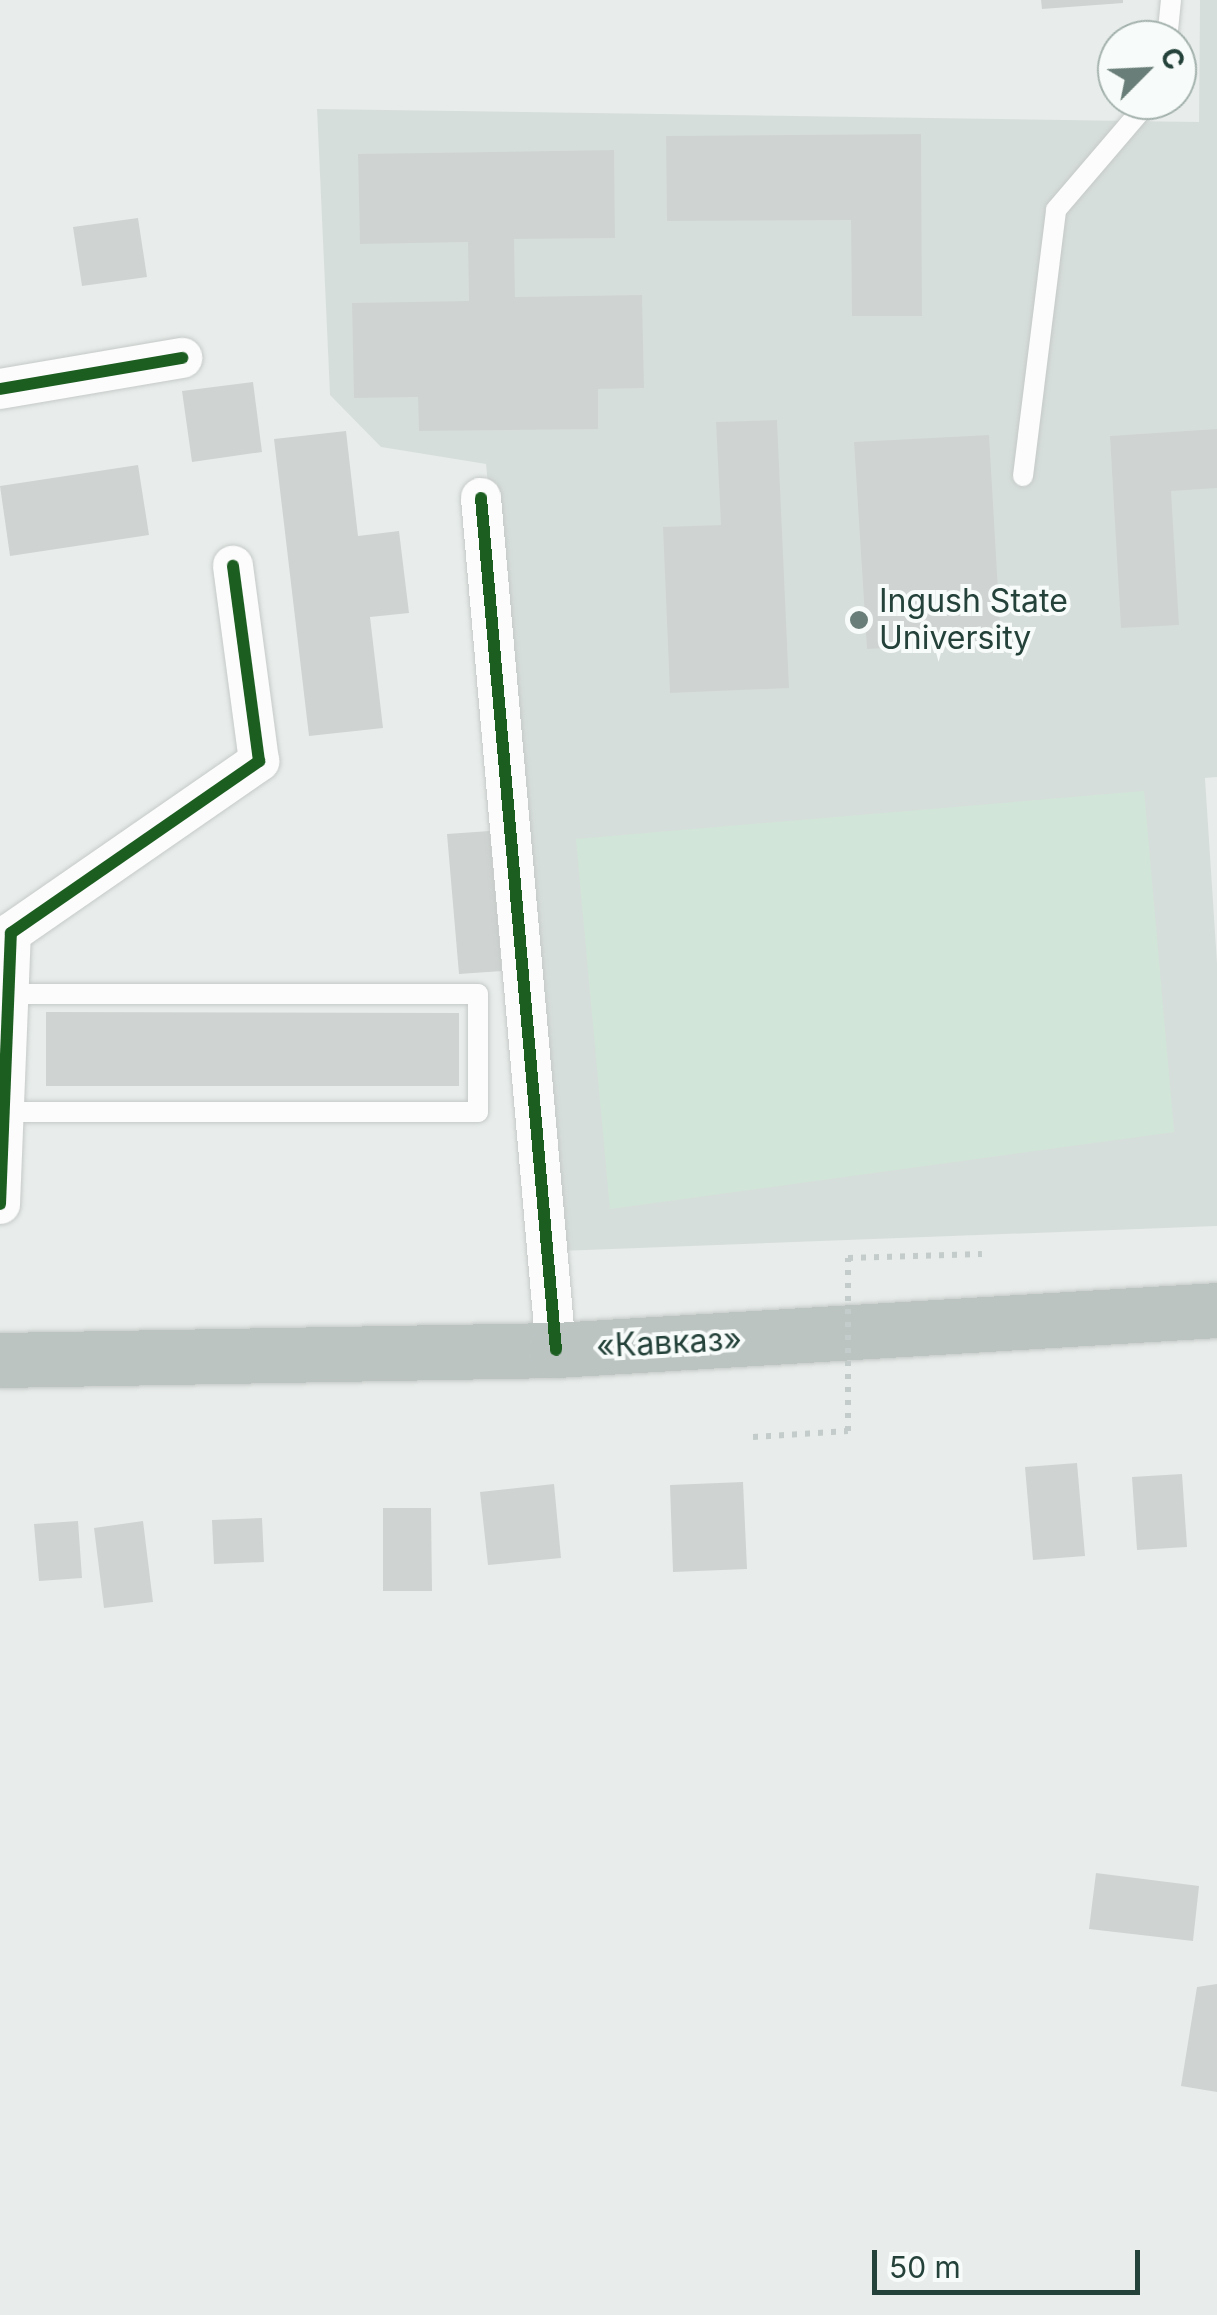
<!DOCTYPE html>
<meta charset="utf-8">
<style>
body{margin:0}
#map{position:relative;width:1217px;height:2315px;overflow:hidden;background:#e8edeb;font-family:Inter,sans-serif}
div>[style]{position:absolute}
.built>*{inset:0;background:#d6dedb}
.green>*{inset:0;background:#d1e6d8}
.building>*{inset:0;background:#cfd4d2}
.path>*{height:6px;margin-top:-3px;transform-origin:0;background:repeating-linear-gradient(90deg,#c3ccca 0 5px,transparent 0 13px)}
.roads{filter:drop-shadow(0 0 2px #c5cac8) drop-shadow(0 0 2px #c5cac8)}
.lane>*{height:20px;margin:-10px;padding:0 10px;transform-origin:10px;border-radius:10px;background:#fcfcfc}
.street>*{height:40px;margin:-20px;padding:0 20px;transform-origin:20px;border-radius:20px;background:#fcfcfc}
.highway>*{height:55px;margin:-27.5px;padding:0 27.5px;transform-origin:27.5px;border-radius:27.5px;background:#bcc4c2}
.path-bridge>*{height:6px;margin-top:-3px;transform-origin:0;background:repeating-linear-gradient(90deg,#c3ccca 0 5px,transparent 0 13px)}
.cycleway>*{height:12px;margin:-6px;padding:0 6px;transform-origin:6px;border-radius:6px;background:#1b5e20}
.dots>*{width:28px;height:28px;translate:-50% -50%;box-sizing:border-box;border:5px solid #f7fbf9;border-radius:50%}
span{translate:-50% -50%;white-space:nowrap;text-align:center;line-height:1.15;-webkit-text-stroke:8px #f7fbf9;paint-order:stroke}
.poi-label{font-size:32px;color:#24423a}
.left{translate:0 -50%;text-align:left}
.street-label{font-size:32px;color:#24423a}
.north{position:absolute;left:1097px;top:20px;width:100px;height:100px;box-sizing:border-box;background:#f7fbf9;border:2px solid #a3b1ad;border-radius:50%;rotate:66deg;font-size:28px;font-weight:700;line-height:40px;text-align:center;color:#24423a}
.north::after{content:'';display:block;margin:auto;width:35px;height:45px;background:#697e78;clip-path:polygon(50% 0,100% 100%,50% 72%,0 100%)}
.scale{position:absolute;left:872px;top:2250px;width:268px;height:45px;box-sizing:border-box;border:5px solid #24423a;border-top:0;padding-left:12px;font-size:30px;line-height:35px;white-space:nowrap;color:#24423a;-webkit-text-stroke:8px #f7fbf9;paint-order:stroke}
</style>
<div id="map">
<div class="built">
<div style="clip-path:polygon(1200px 0,1217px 0,1217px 777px,1205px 778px,1217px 963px,1217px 1226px,560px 1251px,486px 464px,381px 447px,330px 395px,317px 109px,1199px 122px)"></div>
</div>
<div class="green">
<div style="clip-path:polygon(1144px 791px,1174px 1132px,610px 1209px,576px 839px)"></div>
</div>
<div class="building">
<div style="clip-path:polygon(1041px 0,1123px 0,1123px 3px,1042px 9px)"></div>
<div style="clip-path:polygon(921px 134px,922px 316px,852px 316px,851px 220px,667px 221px,666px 136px)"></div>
<div style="clip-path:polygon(614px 150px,615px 238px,514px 239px,515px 297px,642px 295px,644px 388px,598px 389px,598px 429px,419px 431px,418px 397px,354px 398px,352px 303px,469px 301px,468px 242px,360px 244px,358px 154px)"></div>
<div style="clip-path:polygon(138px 218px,147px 277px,82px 286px,73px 227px)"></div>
<div style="clip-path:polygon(253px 382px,262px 452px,192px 462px,182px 391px)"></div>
<div style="clip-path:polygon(777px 420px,789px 688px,670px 693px,663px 527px,721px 525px,716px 422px)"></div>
<div style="clip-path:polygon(1217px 429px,1217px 488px,1171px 491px,1179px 625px,1121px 628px,1110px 436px)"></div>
<div style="clip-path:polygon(346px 431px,358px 536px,399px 531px,409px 613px,370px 617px,383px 728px,309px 736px,274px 439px)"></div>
<div style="clip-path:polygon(989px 435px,1001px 642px,867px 649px,854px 442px)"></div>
<div style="clip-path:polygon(138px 465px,149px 535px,10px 556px,0 486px)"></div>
<div style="clip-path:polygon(490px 831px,502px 971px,459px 974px,447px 834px)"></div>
<div style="clip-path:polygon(46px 1012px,459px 1013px,459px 1086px,46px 1086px)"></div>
<div style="clip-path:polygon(1077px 1463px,1085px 1556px,1033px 1560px,1025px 1467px)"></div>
<div style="clip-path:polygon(1182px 1474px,1187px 1547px,1137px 1550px,1132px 1477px)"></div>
<div style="clip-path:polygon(743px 1482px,747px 1569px,673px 1572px,670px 1485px)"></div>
<div style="clip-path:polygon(554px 1484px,561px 1558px,488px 1565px,480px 1492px)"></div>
<div style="clip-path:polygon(383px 1508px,431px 1508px,432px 1591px,383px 1591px)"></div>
<div style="clip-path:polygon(262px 1518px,264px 1562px,214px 1564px,212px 1520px)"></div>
<div style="clip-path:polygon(78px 1521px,82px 1578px,39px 1581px,34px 1524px)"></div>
<div style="clip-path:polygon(143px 1521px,153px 1602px,104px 1608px,94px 1528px)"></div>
<div style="clip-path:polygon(1096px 1873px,1199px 1886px,1193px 1941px,1089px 1929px)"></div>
<div style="clip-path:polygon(1217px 1984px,1217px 2092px,1181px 2086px,1197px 1987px)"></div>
</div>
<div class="path">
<div style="left:848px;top:1258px;width:134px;rotate:-1.7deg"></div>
<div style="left:753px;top:1437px;width:95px;rotate:-3.6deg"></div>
</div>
<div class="roads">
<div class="lane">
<div style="left:1167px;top:40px;width:40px;rotate:-84.3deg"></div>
<div style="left:1023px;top:476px;width:268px;rotate:-82.9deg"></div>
<div style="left:1056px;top:210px;width:145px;rotate:-49.5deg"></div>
<div style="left:0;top:1112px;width:478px"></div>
<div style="left:478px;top:1112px;width:118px;rotate:-90deg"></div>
<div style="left:478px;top:994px;width:470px;rotate:180deg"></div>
</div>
<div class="street">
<div style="left:0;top:389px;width:185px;rotate:-9.7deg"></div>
<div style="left:481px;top:498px;width:855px;rotate:84.97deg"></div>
<div style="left:0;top:1204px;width:271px;rotate:-87.7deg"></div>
<div style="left:11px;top:933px;width:302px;rotate:-34.7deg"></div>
<div style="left:259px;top:761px;width:197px;rotate:-97.6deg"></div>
</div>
<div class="highway">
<div style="left:0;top:1360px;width:556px;rotate:-1.03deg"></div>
<div style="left:556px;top:1350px;width:662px;rotate:-3.46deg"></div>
</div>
</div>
<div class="path-bridge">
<div style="left:848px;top:1431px;width:173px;rotate:-90deg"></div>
</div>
<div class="cycleway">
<div style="left:0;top:389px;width:185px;rotate:-9.7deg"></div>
<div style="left:481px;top:498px;width:855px;rotate:84.97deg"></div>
<div style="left:0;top:1204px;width:271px;rotate:-87.7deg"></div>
<div style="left:11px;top:933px;width:302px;rotate:-34.7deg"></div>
<div style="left:259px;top:761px;width:197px;rotate:-97.6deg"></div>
</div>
<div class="dots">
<div style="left:859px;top:620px;background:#697e78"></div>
</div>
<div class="poi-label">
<span class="left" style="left:879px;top:620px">Ingush State<br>University</span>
</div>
<div class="street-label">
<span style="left:669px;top:1343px;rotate:-3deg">«Кавказ»</span>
</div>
<div class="north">С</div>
<div class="scale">50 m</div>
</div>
